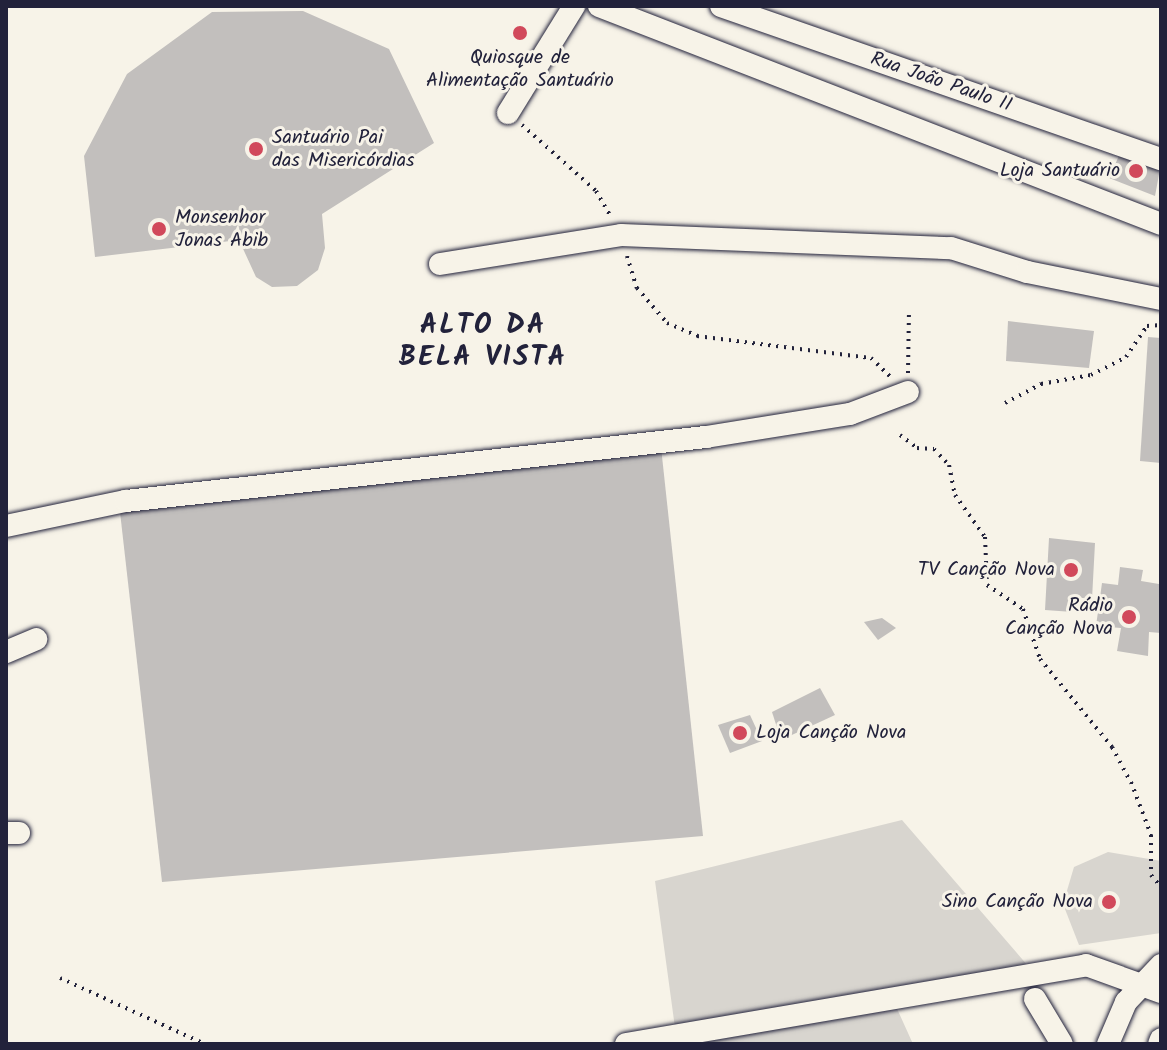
<!DOCTYPE html>
<meta charset="utf-8">
<style>
body{margin:0}
#map{position:relative;width:1167px;height:1050px;overflow:hidden;background:#f7f3e8;font-family:Kalam,sans-serif}
div>[style]{position:absolute}
.green>*{inset:0;background:#d8d5cf}
.building>*{inset:0;background:#c2bfbd}
.path>*{height:4px;margin-top:-2px;transform-origin:0;background:repeating-linear-gradient(90deg,#22223b 0 2px,transparent 0 8px)}
.roads{filter:drop-shadow(0 0 2px #22223b) drop-shadow(0 0 2px #22223b)}
.minor>*{height:22px;margin:-11px;padding:0 11px;transform-origin:11px;border-radius:11px;background:#f7f3e8}
.dots>*{width:22px;height:22px;translate:-50% -50%;box-sizing:border-box;border:4px solid #f7f3e8;border-radius:50%}
span{translate:-50% -50%;white-space:nowrap;text-align:center;line-height:1.15;-webkit-text-stroke:6px #f7f3e8;paint-order:stroke}
.poi-label{font-size:20px;color:#22223b}
.left{translate:0 -50%;text-align:left}
.right{translate:-100% -50%;text-align:right}
.street-label{font-size:20px;color:#22223b}
.district-label{font-size:28px;color:#22223b;font-weight:700;letter-spacing:2px}
.frame{position:absolute;inset:0;border:8px solid #22223b;pointer-events:none}
</style>
<div id="map">
<div class="green">
<div style="clip-path:polygon(902px 820px,1041px 981px,894px 1002px,913px 1044px,626px 1044px,676px 1035px,655px 881px)"></div>
<div style="clip-path:polygon(1108px 852px,1161px 861px,1161px 933px,1079px 945px,1063px 904px,1074px 867px)"></div>
</div>
<div class="building">
<div style="clip-path:polygon(303px 11px,389px 49px,434px 143px,322px 214px,325px 248px,318px 270px,297px 286px,272px 287px,256px 277px,239px 240px,95px 257px,84px 156px,127px 74px,212px 12px)"></div>
<div style="clip-path:polygon(1122px 149px,1161px 164px,1155px 196px,1109px 178px)"></div>
<div style="clip-path:polygon(1008px 321px,1094px 331px,1089px 368px,1006px 361px)"></div>
<div style="clip-path:polygon(1148px 337px,1161px 338px,1161px 463px,1140px 461px)"></div>
<div style="clip-path:polygon(661px 447px,703px 836px,162px 882px,120px 512px)"></div>
<div style="clip-path:polygon(1049px 538px,1095px 543px,1092px 599px,1073px 597px,1073px 612px,1045px 610px)"></div>
<div style="clip-path:polygon(1120px 567px,1143px 570px,1141px 581px,1159px 584px,1161px 633px,1149px 632px,1148px 656px,1117px 651px,1121px 628px,1096px 626px,1102px 583px,1118px 585px)"></div>
<div style="clip-path:polygon(882px 618px,896px 628px,878px 640px,864px 622px)"></div>
<div style="clip-path:polygon(820px 688px,835px 715px,781px 740px,772px 712px)"></div>
<div style="clip-path:polygon(750px 715px,762px 741px,730px 753px,718px 725px)"></div>
</div>
<div class="path">
<div style="left:522px;top:125px;width:99px;rotate:41.7deg"></div>
<div style="left:596px;top:191px;width:28px;rotate:60deg"></div>
<div style="left:627px;top:256px;width:34px;rotate:73deg"></div>
<div style="left:637px;top:288px;width:46px;rotate:49.4deg"></div>
<div style="left:667px;top:323px;width:33px;rotate:23deg"></div>
<div style="left:697px;top:336px;width:175px;rotate:7.2deg"></div>
<div style="left:871px;top:358px;width:28px;rotate:44deg"></div>
<div style="left:908px;top:373px;width:63px;rotate:-89.1deg"></div>
<div style="left:1005px;top:403px;width:41px;rotate:-27.8deg"></div>
<div style="left:1041px;top:384px;width:51px;rotate:-10.2deg"></div>
<div style="left:1091px;top:375px;width:39px;rotate:-27deg"></div>
<div style="left:1126px;top:357px;width:37px;rotate:-56deg"></div>
<div style="left:1147px;top:326px;width:14px;rotate:-4deg"></div>
<div style="left:900px;top:435px;width:21px;rotate:37deg"></div>
<div style="left:917px;top:448px;width:17px;rotate:3deg"></div>
<div style="left:934px;top:449px;width:22px;rotate:47deg"></div>
<div style="left:949px;top:465px;width:31px;rotate:79deg"></div>
<div style="left:955px;top:495px;width:52px;rotate:54.5deg"></div>
<div style="left:985px;top:537px;width:48px;rotate:87.6deg"></div>
<div style="left:987px;top:585px;width:43px;rotate:33.7deg"></div>
<div style="left:1023px;top:609px;width:53px;rotate:71.2deg"></div>
<div style="left:1040px;top:659px;width:114px;rotate:50.7deg"></div>
<div style="left:1112px;top:747px;width:40px;rotate:62deg"></div>
<div style="left:1131px;top:782px;width:57px;rotate:69.3deg"></div>
<div style="left:1151px;top:835px;width:40px;rotate:90deg"></div>
<div style="left:1151px;top:875px;width:16px;rotate:50deg"></div>
<div style="left:60px;top:978px;width:159px;rotate:24.5deg"></div>
</div>
<div class="roads">
<div class="minor">
<div style="left:599px;top:6px;width:603px;rotate:21.2deg"></div>
<div style="left:721px;top:6px;width:466px;rotate:19.2deg"></div>
<div style="left:508px;top:113px;width:126px;rotate:-58.3deg"></div>
<div style="left:440px;top:264px;width:183px;rotate:-9.1deg"></div>
<div style="left:621px;top:235px;width:330px;rotate:2.3deg"></div>
<div style="left:951px;top:248px;width:80px;rotate:17.5deg"></div>
<div style="left:1027px;top:272px;width:137px;rotate:11.4deg"></div>
<div style="left:6px;top:526px;width:123px;rotate:-11.8deg"></div>
<div style="left:126px;top:501px;width:584px;rotate:-6.3deg"></div>
<div style="left:706px;top:437px;width:146px;rotate:-9.1deg"></div>
<div style="left:850px;top:414px;width:62px;rotate:-20.8deg"></div>
<div style="left:6px;top:652px;width:33px;rotate:-23deg"></div>
<div style="left:6px;top:833px;width:13px"></div>
<div style="left:1035px;top:999px;width:52px;rotate:59deg"></div>
<div style="left:626px;top:1044px;width:467px;rotate:-9.7deg"></div>
<div style="left:1086px;top:965px;width:80px;rotate:19.8deg"></div>
<div style="left:1108px;top:1044px;width:46px;rotate:-66.8deg"></div>
<div style="left:1126px;top:1002px;width:51px;rotate:-46.6deg"></div>
<div style="left:1159px;top:1044px;width:5px;rotate:-68deg"></div>
</div>
</div>
<div class="dots">
<div style="left:520px;top:33px;background:#d1495b"></div>
<div style="left:256px;top:149px;background:#d1495b"></div>
<div style="left:1136px;top:171px;background:#d1495b"></div>
<div style="left:159px;top:229px;background:#d1495b"></div>
<div style="left:1071px;top:570px;background:#d1495b"></div>
<div style="left:1129px;top:617px;background:#d1495b"></div>
<div style="left:740px;top:733px;background:#d1495b"></div>
<div style="left:1109px;top:902px;background:#d1495b"></div>
</div>
<div class="poi-label">
<span style="left:520px;top:70px">Quiosque de<br>Alimentação Santuário</span>
<span class="left" style="left:272px;top:150px">Santuário Pai<br>das Misericórdias</span>
<span class="right" style="left:1120px;top:171px">Loja Santuário</span>
<span class="left" style="left:175px;top:230px">Monsenhor<br>Jonas Abib</span>
<span class="right" style="left:1055px;top:570px">TV Canção Nova</span>
<span class="right" style="left:1113px;top:618px">Rádio<br>Canção Nova</span>
<span class="left" style="left:756px;top:733px">Loja Canção Nova</span>
<span class="right" style="left:1093px;top:902px">Sino Canção Nova</span>
</div>
<div class="street-label">
<span style="left:941px;top:83px;rotate:19deg">Rua João Paulo II</span>
</div>
<div class="district-label">
<span style="left:483px;top:342px">ALTO DA<br>BELA VISTA</span>
</div>
<div class="frame"></div>
</div>
